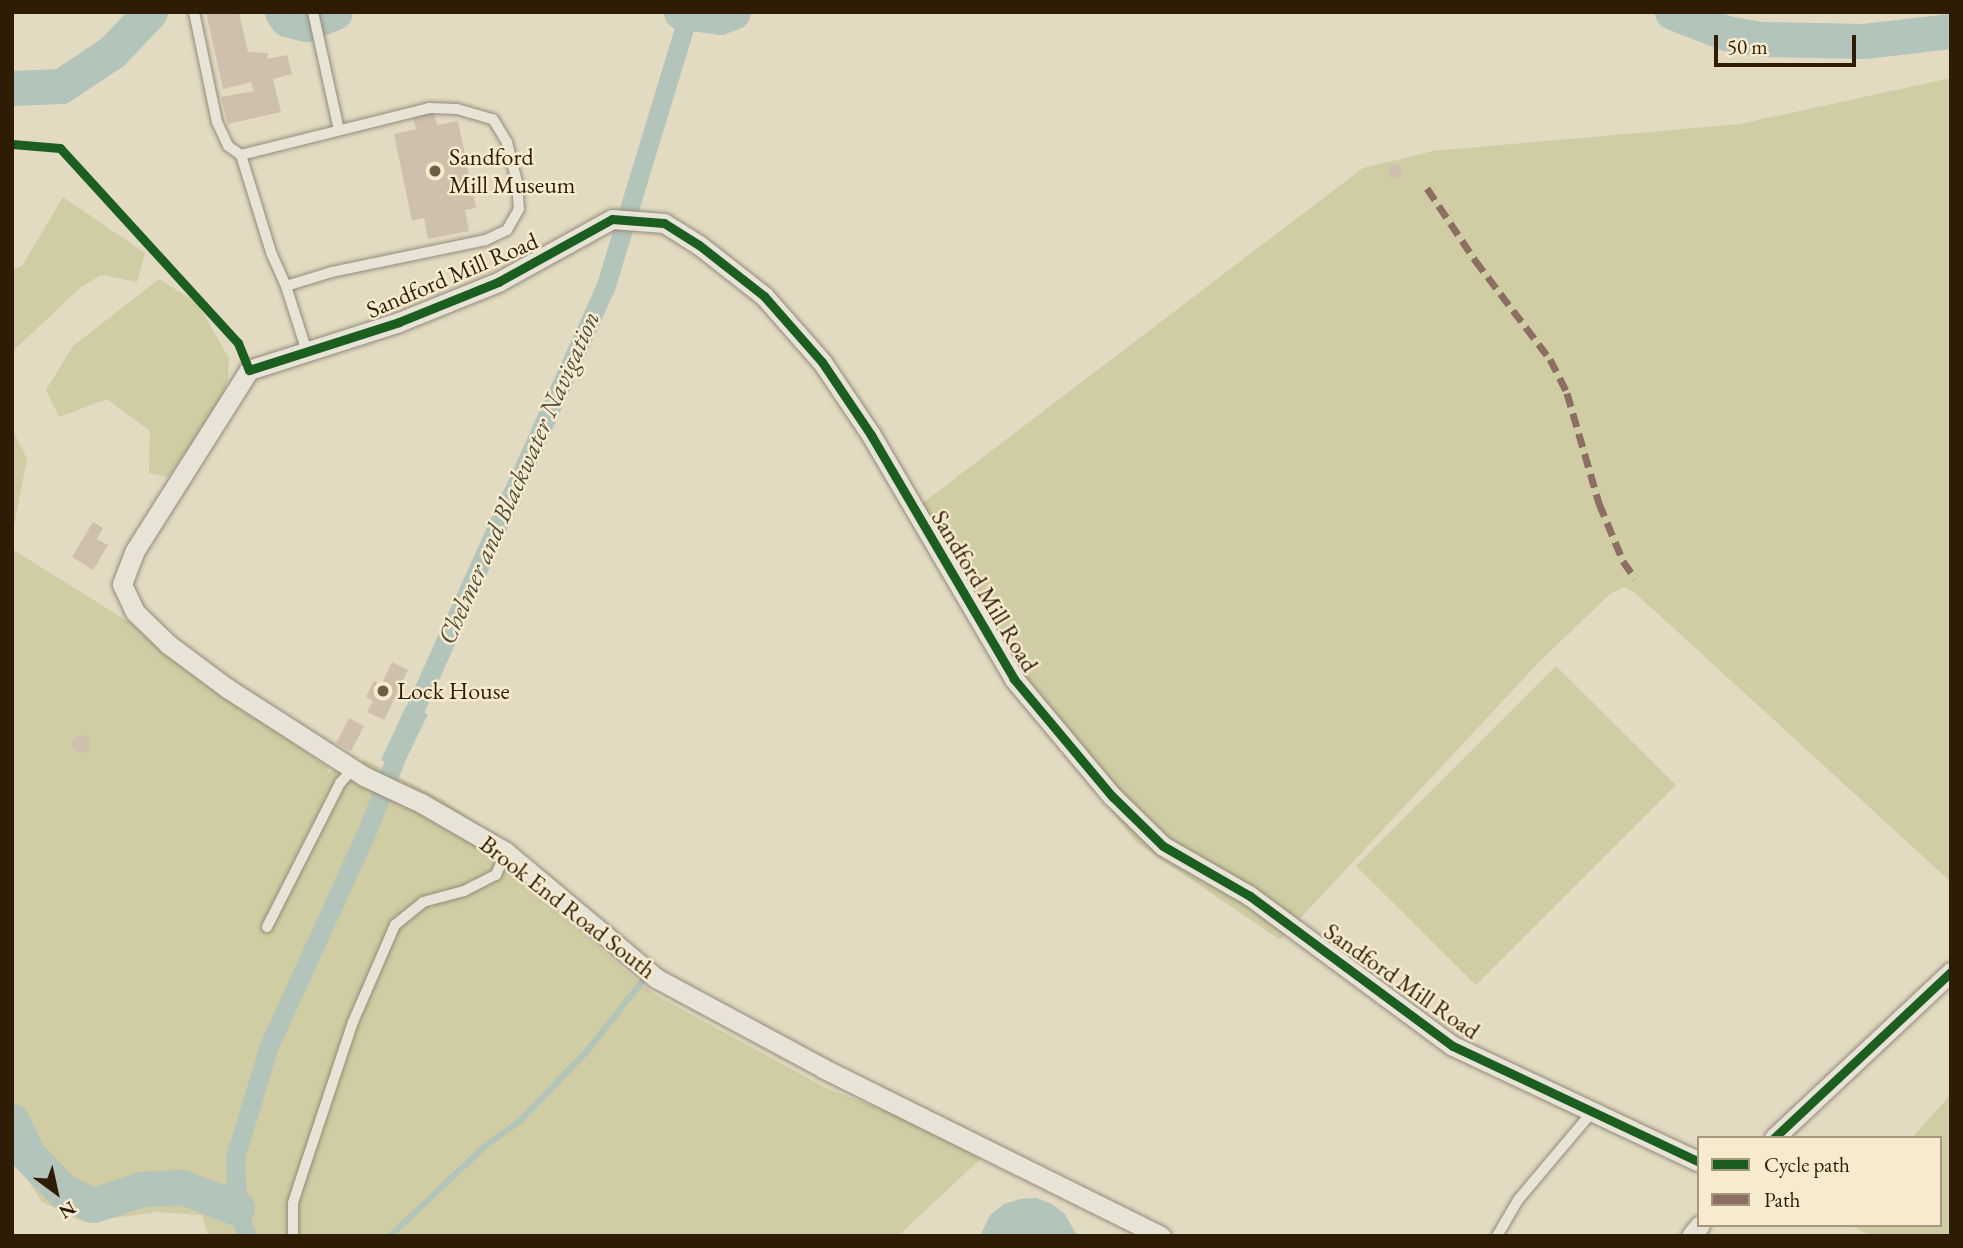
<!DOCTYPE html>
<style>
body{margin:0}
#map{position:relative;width:1963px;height:1248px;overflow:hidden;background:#e3dac2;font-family:"EB Garamond",serif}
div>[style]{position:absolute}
.green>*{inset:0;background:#d0cca3}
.water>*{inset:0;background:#b3c4ba}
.stream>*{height:6px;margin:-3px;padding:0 3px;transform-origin:3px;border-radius:3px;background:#b3c4ba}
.canal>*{height:19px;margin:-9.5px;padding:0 9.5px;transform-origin:9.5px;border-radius:9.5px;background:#b3c4ba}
.river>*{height:35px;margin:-17.5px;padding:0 17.5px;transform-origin:17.5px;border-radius:17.5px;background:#b3c4ba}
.building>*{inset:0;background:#cec0ac}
.round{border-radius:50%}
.roads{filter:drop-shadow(0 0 2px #928b7b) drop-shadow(0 0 2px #928b7b)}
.lane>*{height:10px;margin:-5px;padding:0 5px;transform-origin:5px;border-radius:5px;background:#e8e3d7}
.street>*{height:19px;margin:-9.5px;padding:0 9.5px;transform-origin:9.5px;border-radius:9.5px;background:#e8e3d7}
.quiet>*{height:7px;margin-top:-3.5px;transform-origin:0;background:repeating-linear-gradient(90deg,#8d6e63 0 14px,transparent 0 21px)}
.cycleway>*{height:9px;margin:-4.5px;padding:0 4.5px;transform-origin:4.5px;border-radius:4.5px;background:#1b5e20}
.dots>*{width:19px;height:19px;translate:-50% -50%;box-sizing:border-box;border:4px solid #f6ebce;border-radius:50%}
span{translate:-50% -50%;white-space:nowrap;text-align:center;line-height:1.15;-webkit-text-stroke:5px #f6ebce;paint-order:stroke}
.poi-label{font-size:24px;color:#2e1c07}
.left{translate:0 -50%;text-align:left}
.street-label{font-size:24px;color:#2e1c07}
.water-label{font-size:26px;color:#504c3c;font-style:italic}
.frame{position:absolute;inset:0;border:14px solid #2e1c07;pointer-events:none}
.legend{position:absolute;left:1697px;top:1136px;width:245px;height:91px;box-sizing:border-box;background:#f6ebce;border:2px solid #a6987e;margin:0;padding:9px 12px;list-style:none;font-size:21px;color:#2e1c07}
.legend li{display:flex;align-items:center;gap:14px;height:35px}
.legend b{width:35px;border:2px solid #a6987e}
.north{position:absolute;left:21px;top:1157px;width:70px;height:70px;-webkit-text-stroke:5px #f6ebce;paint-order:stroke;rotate:147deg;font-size:19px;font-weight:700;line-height:28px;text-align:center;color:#2e1c07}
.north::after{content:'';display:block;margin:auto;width:24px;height:32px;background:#2e1c07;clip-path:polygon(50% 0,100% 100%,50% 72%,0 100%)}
.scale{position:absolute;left:1714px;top:35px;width:142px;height:32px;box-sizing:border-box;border:4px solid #2e1c07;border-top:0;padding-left:9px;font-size:21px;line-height:24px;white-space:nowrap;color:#2e1c07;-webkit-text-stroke:5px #f6ebce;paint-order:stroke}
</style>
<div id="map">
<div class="green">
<div style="clip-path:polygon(1951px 78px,1951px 882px,1634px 592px,1624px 587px,1610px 594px,1538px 663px,1280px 940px,1136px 842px,1010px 682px,912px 511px,1363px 168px,1433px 151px,1740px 124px)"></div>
<div style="clip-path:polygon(63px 197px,145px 253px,137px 282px,101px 275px,81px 287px,12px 352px,12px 270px,22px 266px)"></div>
<div style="clip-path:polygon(159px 279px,197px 303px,229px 358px,228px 379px,220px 403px,168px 477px,149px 473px,150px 431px,107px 399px,59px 417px,46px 390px,73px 346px)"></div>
<div style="clip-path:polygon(12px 429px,27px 459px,12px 537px)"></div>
<div style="clip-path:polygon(12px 549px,132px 624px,220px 691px,329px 768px,327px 773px,365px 760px,442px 799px,523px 856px,517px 879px,654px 994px,826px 1088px,990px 1150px,898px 1236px,208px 1236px,202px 1215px,158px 1212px,84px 1222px,42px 1202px,12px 1156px)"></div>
<div style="clip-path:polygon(1556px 666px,1676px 785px,1476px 985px,1356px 866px)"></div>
<div style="clip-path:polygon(1951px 1094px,1951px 1236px,1871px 1236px,1850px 1225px,1940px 1225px,1940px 1138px,1912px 1138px)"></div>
</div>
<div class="water">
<div style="clip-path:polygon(275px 12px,307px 12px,313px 37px,296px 40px,275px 32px,266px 19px)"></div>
<div style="clip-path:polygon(406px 706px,428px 714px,401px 770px,381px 760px)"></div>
<div style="clip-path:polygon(1036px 1198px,1052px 1204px,1065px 1214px,1077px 1236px,980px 1236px,990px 1215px,1004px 1204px,1020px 1199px)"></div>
</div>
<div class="stream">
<div style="left:390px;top:1236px;width:129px;rotate:-43.4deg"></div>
<div style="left:484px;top:1147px;width:46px;rotate:-36.1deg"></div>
<div style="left:521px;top:1120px;width:97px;rotate:-46.3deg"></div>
<div style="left:588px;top:1050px;width:90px;rotate:-51.7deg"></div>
</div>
<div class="canal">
<div style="left:247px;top:1236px;width:30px;rotate:-110deg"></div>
<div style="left:237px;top:1208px;width:51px;rotate:-92.2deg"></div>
<div style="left:235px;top:1157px;width:116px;rotate:-73deg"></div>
<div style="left:269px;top:1046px;width:236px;rotate:-65.5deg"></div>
<div style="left:367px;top:831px;width:136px;rotate:-68.5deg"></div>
<div style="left:417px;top:704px;width:460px;rotate:-65.7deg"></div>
<div style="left:606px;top:285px;width:282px;rotate:-73.1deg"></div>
</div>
<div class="river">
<div style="left:282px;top:12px;width:9px;rotate:54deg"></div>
<div style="left:287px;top:19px;width:20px;rotate:15deg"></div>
<div style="left:306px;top:24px;width:31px;rotate:-22deg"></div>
<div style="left:681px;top:12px;width:39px;rotate:7deg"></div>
<div style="left:720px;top:17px;width:14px;rotate:-21deg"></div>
<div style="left:1672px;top:12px;width:58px;rotate:21.3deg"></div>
<div style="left:1726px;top:33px;width:35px;rotate:10deg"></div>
<div style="left:1760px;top:39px;width:104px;rotate:1.1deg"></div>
<div style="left:1864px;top:41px;width:88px;rotate:-6.6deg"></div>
<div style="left:12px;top:88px;width:49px;rotate:-2.3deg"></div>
<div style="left:61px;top:86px;width:61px;rotate:-33.7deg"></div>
<div style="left:112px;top:52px;width:55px;rotate:-46.5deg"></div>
<div style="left:12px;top:1121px;width:38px;rotate:65deg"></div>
<div style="left:28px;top:1155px;width:50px;rotate:45.8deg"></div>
<div style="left:63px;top:1191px;width:33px;rotate:25deg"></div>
<div style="left:93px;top:1205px;width:52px;rotate:-18.1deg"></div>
<div style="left:142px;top:1189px;width:40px;rotate:-2.9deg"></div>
<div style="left:182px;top:1187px;width:59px;rotate:20.9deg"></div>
</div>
<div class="building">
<div style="clip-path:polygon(206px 12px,239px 12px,248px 52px,268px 53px,267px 59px,287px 55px,292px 74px,273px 79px,281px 112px,228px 124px,221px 97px,254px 91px,251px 82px,223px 89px)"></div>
<div style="clip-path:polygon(434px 112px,437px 125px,458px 121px,476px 208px,465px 210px,469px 231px,428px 239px,424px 218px,412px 221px,394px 134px,416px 129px,413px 117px)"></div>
<div style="clip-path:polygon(1391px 165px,1399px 165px,1403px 172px,1397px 178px,1391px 178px,1388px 172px)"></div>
<div style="clip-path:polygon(93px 522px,103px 528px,97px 539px,108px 545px,93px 570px,72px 557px)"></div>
<div style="clip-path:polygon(392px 662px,408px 670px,384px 720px,367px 712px,373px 701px,366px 697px,374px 681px,381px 685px)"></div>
<div style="clip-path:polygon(349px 718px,364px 726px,351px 751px,336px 743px)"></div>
<div class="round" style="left:72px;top:735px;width:18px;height:18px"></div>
</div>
<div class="roads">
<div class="lane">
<div style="left:194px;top:12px;width:112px;rotate:78.2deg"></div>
<div style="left:217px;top:122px;width:26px;rotate:65deg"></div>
<div style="left:228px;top:146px;width:16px;rotate:35deg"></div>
<div style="left:313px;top:12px;width:121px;rotate:77.6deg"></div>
<div style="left:429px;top:108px;width:28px;rotate:2deg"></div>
<div style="left:457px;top:109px;width:37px;rotate:16deg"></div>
<div style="left:493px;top:119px;width:27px;rotate:59deg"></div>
<div style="left:507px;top:142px;width:41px;rotate:76deg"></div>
<div style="left:517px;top:182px;width:27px;rotate:86deg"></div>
<div style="left:519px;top:209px;width:24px;rotate:120deg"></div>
<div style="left:507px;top:230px;width:23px;rotate:155deg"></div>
<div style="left:486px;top:240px;width:157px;rotate:168.3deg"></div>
<div style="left:332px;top:272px;width:48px;rotate:163.1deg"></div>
<div style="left:286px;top:286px;width:37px;rotate:-114deg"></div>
<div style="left:271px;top:252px;width:102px;rotate:-107.2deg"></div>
<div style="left:241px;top:155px;width:194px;rotate:-14deg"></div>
<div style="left:286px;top:286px;width:69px;rotate:72.3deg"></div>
<div style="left:267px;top:927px;width:161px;rotate:-63.1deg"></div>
<div style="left:340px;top:783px;width:19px;rotate:-47deg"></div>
<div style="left:293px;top:1236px;width:33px;rotate:-90deg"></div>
<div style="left:293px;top:1203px;width:42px;rotate:-72deg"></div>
<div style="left:306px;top:1163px;width:149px;rotate:-71.6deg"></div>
<div style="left:353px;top:1022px;width:106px;rotate:-66.6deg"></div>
<div style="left:395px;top:925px;width:36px;rotate:-39deg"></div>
<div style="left:423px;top:902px;width:42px;rotate:-15deg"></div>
<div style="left:464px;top:891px;width:36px;rotate:-27deg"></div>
<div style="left:496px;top:875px;width:25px;rotate:-67deg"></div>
<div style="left:1497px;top:1236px;width:42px;rotate:-59.7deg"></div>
<div style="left:1518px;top:1200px;width:115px;rotate:-49.9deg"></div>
</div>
<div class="street">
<div style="left:1774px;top:1138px;width:243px;rotate:-43.2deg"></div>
<div style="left:1161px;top:1236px;width:377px;rotate:-153.6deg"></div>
<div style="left:823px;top:1068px;width:190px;rotate:-151.7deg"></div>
<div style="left:656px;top:978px;width:196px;rotate:-140deg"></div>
<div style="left:506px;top:852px;width:98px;rotate:-150deg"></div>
<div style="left:421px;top:803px;width:63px;rotate:-154.7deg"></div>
<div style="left:364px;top:776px;width:163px;rotate:-147.3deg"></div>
<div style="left:227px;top:688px;width:74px;rotate:-143.3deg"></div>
<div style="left:168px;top:644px;width:46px;rotate:-135.9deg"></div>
<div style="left:135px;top:612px;width:31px;rotate:-115deg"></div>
<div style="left:122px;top:584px;width:34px;rotate:-69deg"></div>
<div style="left:134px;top:552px;width:215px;rotate:-57.7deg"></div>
<div style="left:249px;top:370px;width:157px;rotate:-17.7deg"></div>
<div style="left:399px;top:322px;width:107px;rotate:-22deg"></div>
<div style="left:498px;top:282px;width:130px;rotate:-28.9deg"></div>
<div style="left:612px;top:219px;width:52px;rotate:4.4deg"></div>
<div style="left:664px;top:223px;width:41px;rotate:32.2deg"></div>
<div style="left:699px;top:245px;width:83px;rotate:38.1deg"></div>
<div style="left:764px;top:296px;width:88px;rotate:48.7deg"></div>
<div style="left:822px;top:362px;width:88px;rotate:56.1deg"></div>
<div style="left:871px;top:435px;width:283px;rotate:59.6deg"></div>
<div style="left:1014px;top:679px;width:153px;rotate:50.1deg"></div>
<div style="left:1112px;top:796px;width:71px;rotate:44.4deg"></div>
<div style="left:1163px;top:846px;width:100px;rotate:29.9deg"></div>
<div style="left:1250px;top:896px;width:252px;rotate:36.5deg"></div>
<div style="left:1453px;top:1046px;width:272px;rotate:25.2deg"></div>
<div style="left:1691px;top:1236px;width:14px;rotate:-51deg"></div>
</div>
</div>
<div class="quiet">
<div style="left:1427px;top:188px;width:87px;rotate:56.3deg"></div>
<div style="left:1475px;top:260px;width:124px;rotate:52.9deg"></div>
<div style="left:1550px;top:359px;width:38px;rotate:63deg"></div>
<div style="left:1567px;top:393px;width:115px;rotate:73.8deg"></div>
<div style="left:1599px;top:503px;width:63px;rotate:67.5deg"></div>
<div style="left:1623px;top:561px;width:21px;rotate:55deg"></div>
</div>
<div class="cycleway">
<div style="left:12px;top:144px;width:48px;rotate:4.8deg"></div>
<div style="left:60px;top:148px;width:264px;rotate:47.6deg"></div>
<div style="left:238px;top:343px;width:29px;rotate:68deg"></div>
<div style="left:249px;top:370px;width:157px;rotate:-17.7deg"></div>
<div style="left:399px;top:322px;width:107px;rotate:-22deg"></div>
<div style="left:498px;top:282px;width:130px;rotate:-28.9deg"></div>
<div style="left:612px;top:219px;width:52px;rotate:4.4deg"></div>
<div style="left:664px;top:223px;width:41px;rotate:32.2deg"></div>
<div style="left:699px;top:245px;width:83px;rotate:38.1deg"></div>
<div style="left:764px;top:296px;width:88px;rotate:48.7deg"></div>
<div style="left:822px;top:362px;width:88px;rotate:56.1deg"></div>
<div style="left:871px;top:435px;width:283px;rotate:59.6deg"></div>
<div style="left:1014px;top:679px;width:153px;rotate:50.1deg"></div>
<div style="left:1112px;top:796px;width:71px;rotate:44.4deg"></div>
<div style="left:1163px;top:846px;width:100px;rotate:29.9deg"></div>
<div style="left:1250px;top:896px;width:252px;rotate:36.5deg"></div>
<div style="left:1453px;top:1046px;width:272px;rotate:25.2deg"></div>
<div style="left:1774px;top:1138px;width:243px;rotate:-43.2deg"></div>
</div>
<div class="dots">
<div style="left:435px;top:171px;background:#6d5e48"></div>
<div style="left:383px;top:691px;background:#6d5e48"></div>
</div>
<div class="poi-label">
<span class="left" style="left:449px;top:171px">Sandford<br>Mill Museum</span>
<span class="left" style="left:397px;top:691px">Lock House</span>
</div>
<div class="street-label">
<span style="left:452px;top:275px;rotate:-23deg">Sandford Mill Road</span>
<span style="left:985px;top:591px;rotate:59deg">Sandford Mill Road</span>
<span style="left:568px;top:907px;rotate:38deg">Brook End Road South</span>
<span style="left:1402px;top:981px;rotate:35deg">Sandford Mill Road</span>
</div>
<div class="water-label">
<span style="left:519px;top:478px;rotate:-66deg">Chelmer and Blackwater Navigation</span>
</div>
<div class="frame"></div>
<ul class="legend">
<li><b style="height:9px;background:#1b5e20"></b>Cycle path</li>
<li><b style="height:9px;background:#8d6e63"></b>Path</li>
</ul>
<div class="north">N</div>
<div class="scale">50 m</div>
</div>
